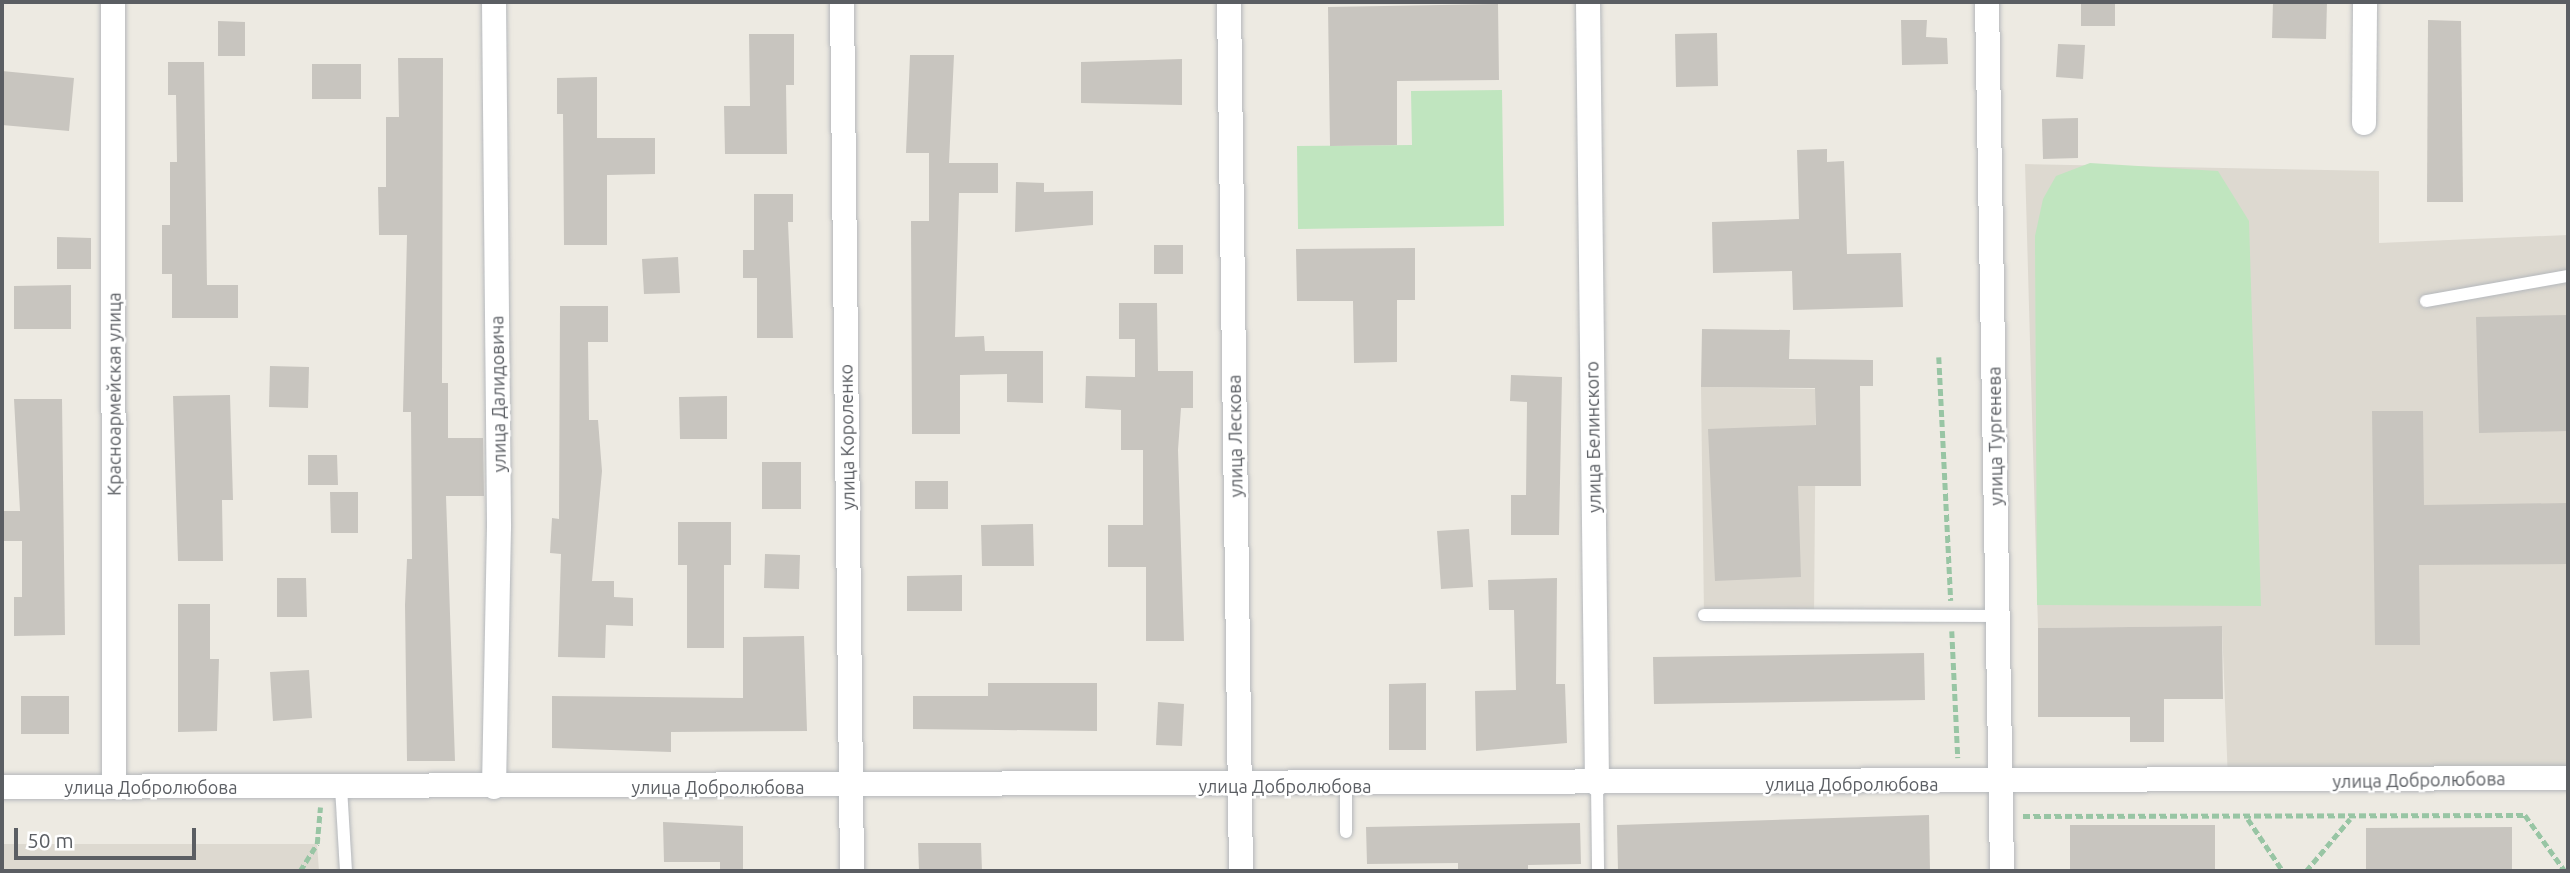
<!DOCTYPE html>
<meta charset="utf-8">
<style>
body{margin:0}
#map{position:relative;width:2570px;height:873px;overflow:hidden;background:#edeae2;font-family:Ubuntu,sans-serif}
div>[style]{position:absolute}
.education>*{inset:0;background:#ddd9d0}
.green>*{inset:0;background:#c0e5bf}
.building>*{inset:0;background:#c8c5bf}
.path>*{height:4.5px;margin-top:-2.25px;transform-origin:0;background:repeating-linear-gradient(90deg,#98c5a4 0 7px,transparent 0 10.5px)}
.roads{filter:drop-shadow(0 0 2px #b5b8bc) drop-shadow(0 0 2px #b5b8bc)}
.service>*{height:12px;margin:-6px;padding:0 6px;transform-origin:6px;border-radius:6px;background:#fff}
.minor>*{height:24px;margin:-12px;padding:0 12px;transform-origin:12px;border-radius:12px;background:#fff}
span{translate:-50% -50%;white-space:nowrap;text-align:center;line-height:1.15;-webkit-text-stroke:5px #fff;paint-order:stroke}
.street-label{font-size:18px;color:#5b5e63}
.frame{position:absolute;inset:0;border:4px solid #5b5e63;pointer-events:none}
.scale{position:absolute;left:14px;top:828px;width:182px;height:32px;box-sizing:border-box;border:4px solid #5b5e63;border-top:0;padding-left:9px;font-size:21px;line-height:24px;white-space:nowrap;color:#5b5e63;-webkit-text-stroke:5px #fff;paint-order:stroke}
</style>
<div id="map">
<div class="education">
<div style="clip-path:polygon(2025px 164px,2379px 171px,2379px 243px,2568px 235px,2568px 776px,2228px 781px,2222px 626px,2038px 628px)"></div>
<div style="clip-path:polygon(1701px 387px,1816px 389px,1814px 615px,1704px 615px)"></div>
<div style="clip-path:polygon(2px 844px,317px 844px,319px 871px,2px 871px)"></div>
</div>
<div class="green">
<div style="clip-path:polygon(1502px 90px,1504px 226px,1298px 229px,1297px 146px,1412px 145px,1411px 91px)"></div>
<div style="clip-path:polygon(2090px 163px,2218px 171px,2249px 221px,2261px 606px,2037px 605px,2035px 236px,2043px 199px,2056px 176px)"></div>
</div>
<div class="building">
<div style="clip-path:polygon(2081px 2px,2115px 2px,2115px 26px,2081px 26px)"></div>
<div style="clip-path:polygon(2273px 2px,2327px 2px,2326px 39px,2272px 38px)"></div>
<div style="clip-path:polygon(1498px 4px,1499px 80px,1397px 81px,1397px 145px,1330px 146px,1328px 7px)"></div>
<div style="clip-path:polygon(1901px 20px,1927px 20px,1926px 37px,1947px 38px,1948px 64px,1902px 65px)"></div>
<div style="clip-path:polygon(2428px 20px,2461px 21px,2463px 202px,2427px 202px)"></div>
<div style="clip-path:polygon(218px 21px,245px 22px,245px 56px,218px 56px)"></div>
<div style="clip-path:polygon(1717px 33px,1718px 86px,1676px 87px,1675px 34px)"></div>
<div style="clip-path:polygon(749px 34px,794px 34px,794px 85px,786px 85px,787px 154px,725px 154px,724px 106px,750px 106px)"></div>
<div style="clip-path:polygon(2058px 44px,2085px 45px,2083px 79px,2056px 77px)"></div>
<div style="clip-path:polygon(910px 55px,954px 55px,949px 163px,998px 163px,998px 193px,959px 193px,955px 337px,984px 336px,985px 351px,1043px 351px,1043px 403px,1007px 402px,1007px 374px,960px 375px,960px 434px,912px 434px,911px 221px,929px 221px,929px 153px,906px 153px)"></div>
<div style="clip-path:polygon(398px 58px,443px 58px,442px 383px,448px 383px,448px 438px,483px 438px,484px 496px,446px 496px,455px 761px,407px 761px,405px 605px,407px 559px,412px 559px,411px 412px,403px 412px,407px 235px,379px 235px,378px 187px,386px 187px,386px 117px,399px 117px)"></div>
<div style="clip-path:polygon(1182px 59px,1182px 105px,1081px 103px,1081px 62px)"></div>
<div style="clip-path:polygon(168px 62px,204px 62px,207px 285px,238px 285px,238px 318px,172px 318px,172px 274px,162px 274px,162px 225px,170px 225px,170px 162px,177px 162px,176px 95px,168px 95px)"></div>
<div style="clip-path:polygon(312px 64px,361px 64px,361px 99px,312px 99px)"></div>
<div style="clip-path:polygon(2px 71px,74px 78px,69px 131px,2px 125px)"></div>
<div style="clip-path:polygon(597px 77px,597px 138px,655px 138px,655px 174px,607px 175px,607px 245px,564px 245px,563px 114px,557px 114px,557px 78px)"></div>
<div style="clip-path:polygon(2078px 118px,2078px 158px,2043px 159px,2042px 119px)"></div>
<div style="clip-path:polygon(1827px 149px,1827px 162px,1844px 161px,1847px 254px,1901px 253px,1903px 307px,1793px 310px,1792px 271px,1713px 273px,1712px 222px,1799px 219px,1797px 150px)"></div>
<div style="clip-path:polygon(1016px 182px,1044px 183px,1044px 192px,1093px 191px,1093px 225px,1015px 232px)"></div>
<div style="clip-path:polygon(754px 194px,793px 194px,793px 222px,788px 222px,793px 338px,757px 338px,757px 278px,743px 278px,743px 250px,754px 250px)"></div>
<div style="clip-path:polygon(57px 237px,91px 238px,91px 269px,57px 269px)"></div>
<div style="clip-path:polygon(1154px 245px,1183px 245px,1183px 274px,1154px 274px)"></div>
<div style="clip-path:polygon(1415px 248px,1415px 300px,1397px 300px,1397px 362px,1354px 363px,1353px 301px,1297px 301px,1296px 249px)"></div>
<div style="clip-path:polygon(678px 257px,680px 293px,644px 294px,642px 259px)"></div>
<div style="clip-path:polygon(71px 285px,71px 329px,14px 329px,14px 286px)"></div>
<div style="clip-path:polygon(1119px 303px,1157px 303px,1158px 371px,1193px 371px,1193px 408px,1181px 408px,1178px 450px,1184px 641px,1146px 641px,1146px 567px,1108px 567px,1108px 525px,1143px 525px,1143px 450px,1121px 450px,1121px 410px,1085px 408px,1086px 376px,1135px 377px,1135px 339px,1119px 339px)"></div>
<div style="clip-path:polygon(560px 306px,608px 306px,608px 342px,588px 342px,589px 420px,598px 420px,602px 471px,592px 581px,614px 581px,614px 597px,633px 598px,633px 626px,606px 625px,605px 658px,558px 657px,561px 554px,550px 553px,552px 518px,559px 519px)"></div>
<div style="clip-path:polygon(2568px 315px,2568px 431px,2479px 433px,2476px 317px)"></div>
<div style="clip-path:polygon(1702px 329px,1790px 330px,1789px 359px,1873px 360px,1873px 386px,1860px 386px,1861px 486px,1798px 486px,1801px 577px,1715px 581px,1708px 429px,1816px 425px,1815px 388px,1701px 387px)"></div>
<div style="clip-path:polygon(270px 366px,309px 367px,308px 408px,269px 407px)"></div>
<div style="clip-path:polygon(1511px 375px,1562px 377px,1559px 535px,1511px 535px,1511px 495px,1526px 495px,1527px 402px,1510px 401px)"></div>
<div style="clip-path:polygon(230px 395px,233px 500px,222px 500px,223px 561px,178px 561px,173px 396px)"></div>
<div style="clip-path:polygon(727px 396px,727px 439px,680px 439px,679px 397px)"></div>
<div style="clip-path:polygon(14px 399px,62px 399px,65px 635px,14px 636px,14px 597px,22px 597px,22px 541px,2px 541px,2px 511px,20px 511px)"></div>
<div style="clip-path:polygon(2372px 411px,2423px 411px,2424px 505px,2568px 503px,2568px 564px,2419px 565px,2420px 645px,2375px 645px)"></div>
<div style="clip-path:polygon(308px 455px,337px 455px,338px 485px,308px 485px)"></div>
<div style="clip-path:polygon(762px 462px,801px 462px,801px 509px,762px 509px)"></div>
<div style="clip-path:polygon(915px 481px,948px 481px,948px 509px,915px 509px)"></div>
<div style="clip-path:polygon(330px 492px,358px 492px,358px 533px,331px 533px)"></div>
<div style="clip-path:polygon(678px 522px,731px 522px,731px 565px,724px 565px,724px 648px,687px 648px,687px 565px,678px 565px)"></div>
<div style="clip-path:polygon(1033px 524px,1034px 566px,982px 566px,981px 525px)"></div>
<div style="clip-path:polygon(1469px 529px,1473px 587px,1441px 589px,1437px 531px)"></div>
<div style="clip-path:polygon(765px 554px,800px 555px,799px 589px,764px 588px)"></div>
<div style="clip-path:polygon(962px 575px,962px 611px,907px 611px,907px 576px)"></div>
<div style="clip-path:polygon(277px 578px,306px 578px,307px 617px,277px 617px)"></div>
<div style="clip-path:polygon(1557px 578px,1556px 684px,1565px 684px,1567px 743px,1476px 751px,1475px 691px,1516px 690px,1514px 610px,1489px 610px,1488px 580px)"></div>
<div style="clip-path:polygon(178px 604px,210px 604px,210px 659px,219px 659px,217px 731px,178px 732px)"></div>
<div style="clip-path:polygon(2222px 626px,2223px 699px,2164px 699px,2164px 742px,2130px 742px,2130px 717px,2038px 717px,2038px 628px)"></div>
<div style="clip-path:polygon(804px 636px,807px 731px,671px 732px,671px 752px,552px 748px,552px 696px,743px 698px,743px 637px)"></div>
<div style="clip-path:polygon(1924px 653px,1925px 700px,1654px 704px,1653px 657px)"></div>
<div style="clip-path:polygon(309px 670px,312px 718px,273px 721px,270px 672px)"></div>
<div style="clip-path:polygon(988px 683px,1097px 683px,1097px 731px,913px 729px,913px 696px,988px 696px)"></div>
<div style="clip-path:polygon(1426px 683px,1426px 750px,1389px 750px,1389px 684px)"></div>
<div style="clip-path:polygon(21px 696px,69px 696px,69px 734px,21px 734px)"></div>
<div style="clip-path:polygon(1158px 702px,1184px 704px,1182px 746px,1156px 745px)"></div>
<div style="clip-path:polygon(1929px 815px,1930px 871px,1618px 871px,1617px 825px)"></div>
<div style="clip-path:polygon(663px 822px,743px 826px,743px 871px,720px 871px,720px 862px,664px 862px)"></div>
<div style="clip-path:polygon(1580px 823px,1581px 864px,1528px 865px,1528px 871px,1458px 871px,1458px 863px,1367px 864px,1366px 827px)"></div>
<div style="clip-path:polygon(2070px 825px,2215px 825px,2215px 871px,2070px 871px)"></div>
<div style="clip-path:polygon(2512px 827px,2512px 871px,2366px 871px,2366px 828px)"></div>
<div style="clip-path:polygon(918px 843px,981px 843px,982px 871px,919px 871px)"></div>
</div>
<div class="path">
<div style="left:1939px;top:357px;width:244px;rotate:87.2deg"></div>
<div style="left:1952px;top:631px;width:127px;rotate:87.3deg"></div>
<div style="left:2023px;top:816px;width:502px;rotate:-0.11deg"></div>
<div style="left:2525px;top:815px;width:69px;rotate:54.5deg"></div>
<div style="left:2248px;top:819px;width:63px;rotate:56.1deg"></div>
<div style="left:300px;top:871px;width:32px;rotate:-58deg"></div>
<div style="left:317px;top:844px;width:37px;rotate:-85deg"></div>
<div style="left:2306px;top:871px;width:68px;rotate:-49.8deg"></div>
</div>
<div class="roads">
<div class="service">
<div style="left:2426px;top:301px;width:144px;rotate:-10deg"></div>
<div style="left:1704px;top:615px;width:294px;rotate:0.2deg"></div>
<div style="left:1597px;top:784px;width:87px;rotate:89.3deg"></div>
<div style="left:1346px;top:785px;width:47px;rotate:90deg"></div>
<div style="left:341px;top:787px;width:84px;rotate:86.6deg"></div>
</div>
<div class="minor">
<div style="left:113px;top:2px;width:784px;rotate:89.93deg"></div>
<div style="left:494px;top:2px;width:525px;rotate:89.45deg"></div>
<div style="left:499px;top:527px;width:260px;rotate:91.1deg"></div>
<div style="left:842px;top:2px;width:869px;rotate:89.34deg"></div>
<div style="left:1229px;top:2px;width:869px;rotate:89.21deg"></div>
<div style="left:1588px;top:2px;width:782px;rotate:89.34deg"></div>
<div style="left:1987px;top:2px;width:869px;rotate:89.01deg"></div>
<div style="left:2364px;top:123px;width:121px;rotate:-89.5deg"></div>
<div style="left:2px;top:787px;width:2566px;rotate:-0.2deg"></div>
</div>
</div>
<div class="street-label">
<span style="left:114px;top:394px;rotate:-90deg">Красноармейская улица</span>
<span style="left:498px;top:394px;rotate:-91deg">улица Далидовича</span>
<span style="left:1235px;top:436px;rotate:-91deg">улица Лескова</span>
<span style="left:1995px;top:436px;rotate:-91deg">улица Тургенева</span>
<span style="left:847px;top:437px;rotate:-91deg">улица Короленко</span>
<span style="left:1593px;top:437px;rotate:-91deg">улица Белинского</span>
<span style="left:2419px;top:780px;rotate:-1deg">улица Добролюбова</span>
<span style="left:1852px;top:784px">улица Добролюбова</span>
<span style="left:1285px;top:786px">улица Добролюбова</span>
<span style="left:151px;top:787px">улица Добролюбова</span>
<span style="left:718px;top:787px">улица Добролюбова</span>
</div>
<div class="frame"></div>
<div class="scale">50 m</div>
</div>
